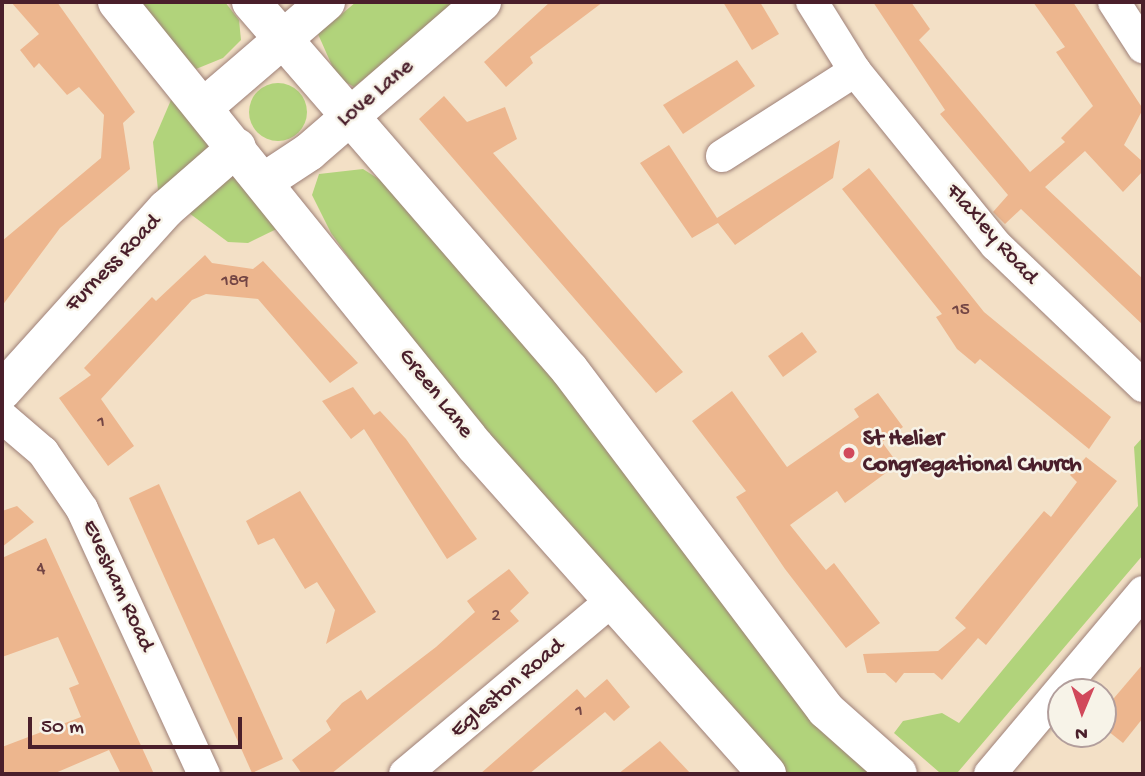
<!DOCTYPE html>
<style>
body{margin:0}
#map{position:relative;width:1145px;height:776px;overflow:hidden;background:#f3e0c6;font-family:"Gochi Hand",sans-serif}
div>[style]{position:absolute}
.green>*{inset:0;background:#b1d37b}
.round{border-radius:50%}
.building>*{inset:0;background:#edb68e}
.roads{filter:drop-shadow(0 0 2px #9e8078) drop-shadow(0 0 2px #9e8078)}
.street>*{height:32px;margin:-16px;padding:0 16px;transform-origin:16px;border-radius:16px;background:#fff}
.secondary>*{height:38px;margin:-19px;padding:0 19px;transform-origin:19px;border-radius:19px;background:#fff}
.dots>*{width:19px;height:19px;translate:-50% -50%;box-sizing:border-box;border:4px solid #f7f3e8;border-radius:50%}
span{translate:-50% -50%;white-space:nowrap;text-align:center;line-height:1.15;-webkit-text-stroke:5px #f7f3e8;paint-order:stroke}
.number-label{font-size:19px;color:#734544}
.number-label span{-webkit-text-stroke-width:0}
.street-label{font-size:23px;color:#4a1f2b}
.poi-label{font-size:23px;color:#4a1f2b;font-weight:700}
.left{translate:0 -50%;text-align:left}
.frame{position:absolute;inset:0;border:4px solid #4a1f2b;pointer-events:none}
.north{position:absolute;left:1047px;top:678px;width:70px;height:70px;box-sizing:border-box;background:#f7f3e8;border:2px solid #b29e9c;border-radius:50%;rotate:182deg;font-size:19px;font-weight:700;line-height:28px;text-align:center;color:#4a1f2b}
.north::after{content:'';display:block;margin:auto;width:24px;height:32px;background:#d1495b;clip-path:polygon(50% 0,100% 100%,50% 72%,0 100%)}
.scale{position:absolute;left:28px;top:717px;width:214px;height:32px;box-sizing:border-box;border:4px solid #4a1f2b;border-top:0;padding-left:9px;font-size:21px;line-height:24px;white-space:nowrap;color:#4a1f2b;-webkit-text-stroke:5px #f7f3e8;paint-order:stroke}
</style>
<div id="map">
<div class="green">
<div style="clip-path:polygon(139px 2px,225px 2px,239px 20px,241px 40px,223px 58px,196px 69px)"></div>
<div style="clip-path:polygon(356px 2px,458px 2px,354px 87px,337px 77px,318px 34px)"></div>
<div class="round" style="left:249px;top:83px;width:58px;height:58px"></div>
<div style="clip-path:polygon(171px 100px,291px 222px,248px 243px,228px 242px,158px 190px,153px 142px)"></div>
<div style="clip-path:polygon(363px 169px,404px 195px,879px 774px,781px 774px,453px 403px,331px 233px,312px 195px,319px 174px)"></div>
<div style="clip-path:polygon(1143px 437px,1143px 555px,958px 772px,939px 772px,894px 733px,903px 721px,942px 713px,959px 723px,1138px 506px,1134px 447px)"></div>
</div>
<div class="building">
<div style="clip-path:polygon(11px 2px,57px 2px,135px 112px,123px 123px,130px 169px,60px 228px,2px 306px,2px 241px,101px 158px,104px 115px,79px 87px,67px 95px,39px 63px,34px 68px,20px 50px,39px 34px)"></div>
<div style="clip-path:polygon(550px 2px,603px 2px,530px 57px,533px 63px,506px 87px,484px 62px)"></div>
<div style="clip-path:polygon(723px 2px,760px 2px,779px 34px,752px 50px)"></div>
<div style="clip-path:polygon(873px 2px,911px 2px,930px 29px,919px 40px,1030px 172px,1065px 142px,1061px 138px,1093px 106px,1056px 52px,1065px 47px,1033px 2px,1073px 2px,1143px 109px,1124px 145px,1143px 162px,1143px 171px,1123px 192px,1085px 151px,1045px 187px,1143px 279px,1143px 325px,1021px 209px,1005px 224px,993px 212px,1008px 195px,940px 114px,945px 110px)"></div>
<div style="clip-path:polygon(737px 60px,755px 86px,683px 134px,663px 105px)"></div>
<div style="clip-path:polygon(444px 96px,467px 122px,505px 107px,517px 139px,493px 153px,683px 372px,656px 393px,419px 119px)"></div>
<div style="clip-path:polygon(840px 140px,833px 178px,735px 245px,718px 223px,692px 238px,640px 163px,669px 145px,717px 218px)"></div>
<div style="clip-path:polygon(869px 168px,984px 312px,1111px 417px,1089px 449px,980px 359px,975px 364px,957px 349px,936px 317px,942px 314px,842px 189px)"></div>
<div style="clip-path:polygon(205px 255px,212px 263px,253px 269px,263px 261px,358px 363px,330px 383px,258px 299px,206px 294px,192px 300px,101px 399px,134px 446px,108px 466px,59px 398px,91px 375px,84px 368px,152px 297px,156px 301px)"></div>
<div style="clip-path:polygon(802px 332px,817px 352px,783px 377px,768px 356px)"></div>
<div style="clip-path:polygon(353px 387px,374px 415px,380px 411px,406px 439px,477px 539px,447px 559px,364px 429px,351px 439px,322px 401px)"></div>
<div style="clip-path:polygon(732px 391px,787px 467px,859px 417px,854px 409px,878px 393px,903px 427px,882px 442px,898px 464px,845px 503px,837px 491px,790px 525px,826px 570px,834px 563px,880px 623px,846px 648px,785px 569px,736px 497px,746px 491px,692px 421px)"></div>
<div style="clip-path:polygon(1086px 457px,1117px 481px,986px 645px,978px 638px,942px 680px,934px 673px,904px 673px,896px 683px,885px 673px,867px 673px,863px 654px,938px 651px,966px 628px,955px 618px,1044px 511px,1051px 517px,1077px 482px,1070px 475px)"></div>
<div style="clip-path:polygon(159px 484px,283px 759px,252px 773px,129px 498px)"></div>
<div style="clip-path:polygon(300px 491px,376px 612px,326px 644px,335px 610px,317px 582px,305px 589px,274px 538px,258px 545px,246px 521px)"></div>
<div style="clip-path:polygon(17px 506px,34px 522px,2px 547px,2px 511px)"></div>
<div style="clip-path:polygon(46px 538px,154px 774px,121px 774px,109px 750px,53px 774px,2px 774px,2px 747px,81px 717px,69px 688px,79px 684px,58px 637px,2px 657px,2px 558px)"></div>
<div style="clip-path:polygon(509px 569px,529px 593px,510px 611px,519px 621px,331px 774px,302px 774px,292px 760px,331px 730px,326px 721px,342px 703px,361px 690px,367px 700px,436px 647px,475px 612px,467px 601px)"></div>
<div style="clip-path:polygon(1143px 664px,1143px 718px,1123px 743px,1103px 727px,1103px 711px)"></div>
<div style="clip-path:polygon(607px 679px,630px 707px,614px 721px,605px 712px,529px 774px,480px 774px,577px 689px,585px 698px)"></div>
<div style="clip-path:polygon(660px 741px,691px 774px,618px 774px)"></div>
</div>
<div class="roads">
<div class="street">
<div style="left:812px;top:2px;width:81px;rotate:58.1deg"></div>
<div style="left:855px;top:71px;width:224px;rotate:51deg"></div>
<div style="left:996px;top:245px;width:204px;rotate:43.8deg"></div>
<div style="left:1114px;top:2px;width:54px;rotate:57.2deg"></div>
<div style="left:722px;top:156px;width:158px;rotate:-32.6deg"></div>
<div style="left:2px;top:417px;width:54px;rotate:40.5deg"></div>
<div style="left:43px;top:452px;width:69px;rotate:55.6deg"></div>
<div style="left:82px;top:509px;width:292px;rotate:65.3deg"></div>
<div style="left:405px;top:774px;width:266px;rotate:-40deg"></div>
<div style="left:990px;top:774px;width:238px;rotate:-49.9deg"></div>
</div>
<div class="secondary">
<div style="left:117px;top:2px;width:570px;rotate:51.12deg"></div>
<div style="left:475px;top:446px;width:439px;rotate:48.3deg"></div>
<div style="left:251px;top:2px;width:486px;rotate:49.1deg"></div>
<div style="left:569px;top:369px;width:427px;rotate:53deg"></div>
<div style="left:826px;top:710px;width:96px;rotate:41.6deg"></div>
<div style="left:204px;top:107px;width:161px;rotate:-40.7deg"></div>
<div style="left:265px;top:181px;width:53px;rotate:-33.4deg"></div>
<div style="left:309px;top:152px;width:229px;rotate:-40.9deg"></div>
<div style="left:2px;top:391px;width:245px;rotate:-48deg"></div>
<div style="left:166px;top:209px;width:94px;rotate:-41.1deg"></div>
</div>
</div>
<div class="dots">
<div style="left:849px;top:453px;background:#d1495b"></div>
</div>
<div class="number-label">
<span style="left:235px;top:282px">189</span>
<span style="left:961px;top:311px">15</span>
<span style="left:101px;top:423px">1</span>
<span style="left:41px;top:570px">4</span>
<span style="left:496px;top:617px">2</span>
<span style="left:579px;top:712px">1</span>
</div>
<div class="street-label">
<span style="left:376px;top:94px;rotate:-40deg">Love Lane</span>
<span style="left:991px;top:235px;rotate:48deg">Flaxley Road</span>
<span style="left:114px;top:264px;rotate:-46deg">Furness Road</span>
<span style="left:435px;top:394px;rotate:52deg">Green Lane</span>
<span style="left:117px;top:586px;rotate:65deg">Evesham Road</span>
<span style="left:508px;top:689px;rotate:-40deg">Egleston Road</span>
</div>
<div class="poi-label">
<span class="left" style="left:863px;top:453px">St Helier<br>Congregational Church</span>
</div>
<div class="frame"></div>
<div class="north">N</div>
<div class="scale">50 m</div>
</div>
